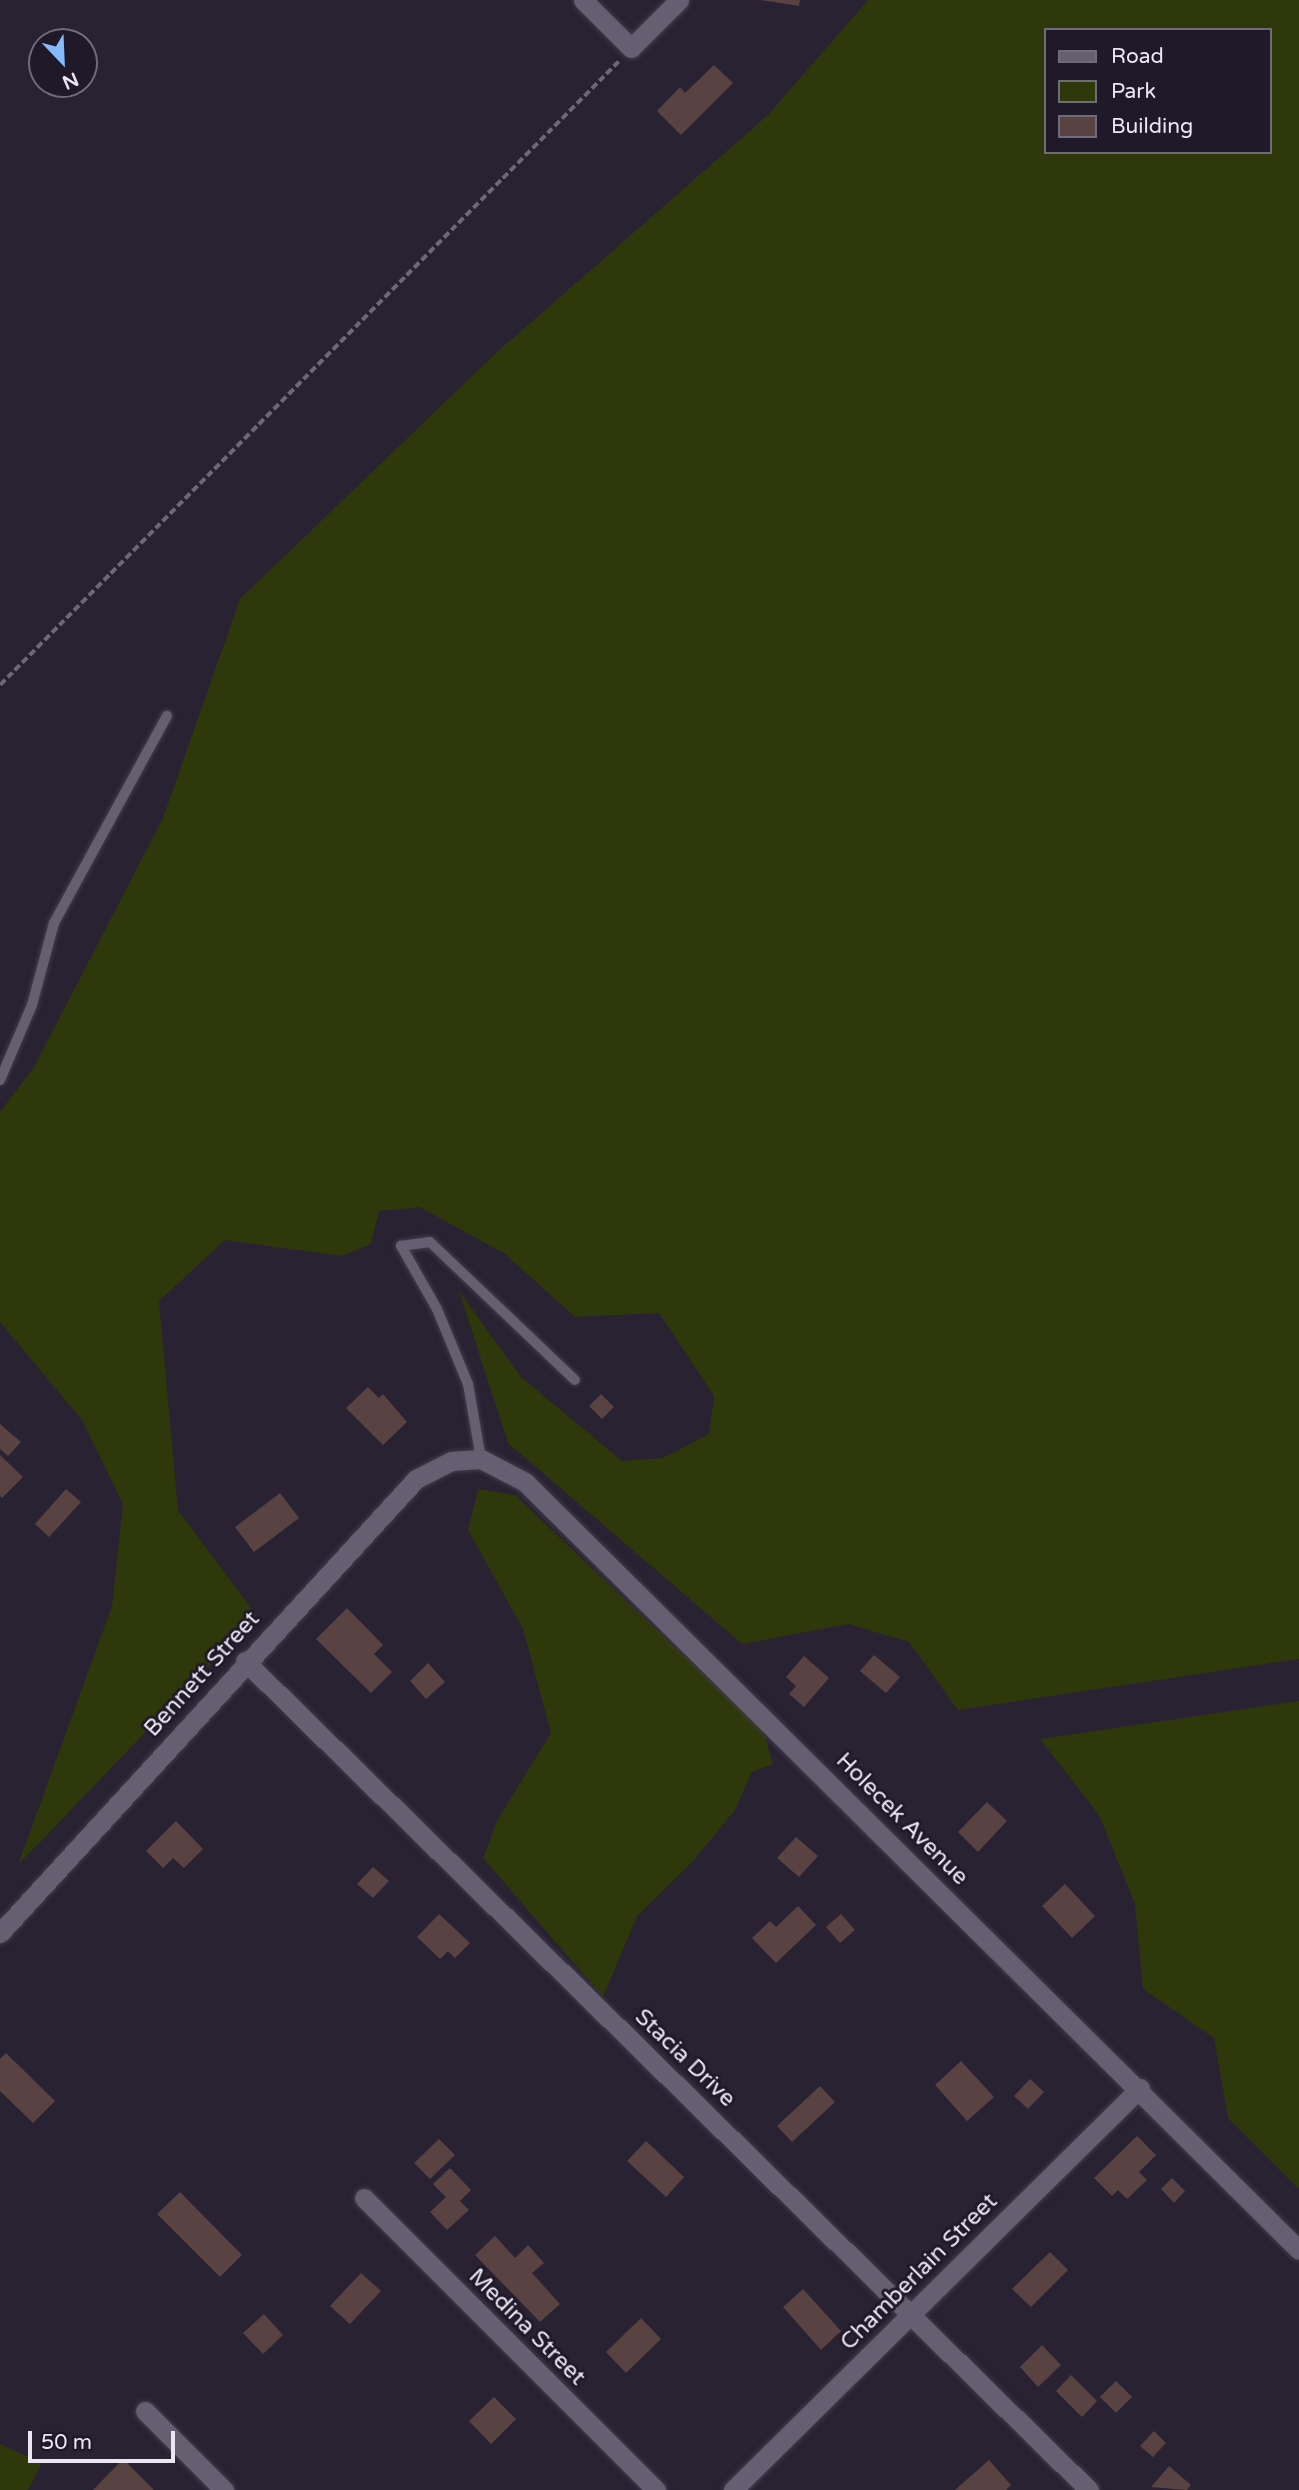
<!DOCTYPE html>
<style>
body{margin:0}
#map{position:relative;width:1299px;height:2490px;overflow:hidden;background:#292233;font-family:"Varela Round",sans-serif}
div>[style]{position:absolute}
.green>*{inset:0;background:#2f380a}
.building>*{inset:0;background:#594242}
.path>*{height:3.5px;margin-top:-1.75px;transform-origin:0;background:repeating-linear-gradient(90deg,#6d6776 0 7px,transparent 0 10.5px)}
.roads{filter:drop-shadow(0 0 2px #423c4a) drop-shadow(0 0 2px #423c4a)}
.lane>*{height:10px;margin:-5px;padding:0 5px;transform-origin:5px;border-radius:5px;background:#665e71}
.street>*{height:19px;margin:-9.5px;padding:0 9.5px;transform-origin:9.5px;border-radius:9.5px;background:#665e71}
span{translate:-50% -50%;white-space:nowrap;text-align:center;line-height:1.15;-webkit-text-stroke:6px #201929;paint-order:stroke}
.street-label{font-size:23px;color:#ebe7f2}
.legend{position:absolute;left:1044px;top:28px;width:228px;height:126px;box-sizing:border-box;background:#201929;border:2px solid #716b79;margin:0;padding:9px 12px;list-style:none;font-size:21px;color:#ebe7f2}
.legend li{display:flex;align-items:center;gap:14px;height:35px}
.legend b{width:35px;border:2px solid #716b79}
.north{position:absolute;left:28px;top:28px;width:70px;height:70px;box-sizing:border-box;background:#201929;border:2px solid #716b79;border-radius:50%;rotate:157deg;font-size:19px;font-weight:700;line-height:28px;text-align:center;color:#ebe7f2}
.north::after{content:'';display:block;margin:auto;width:24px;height:32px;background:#85bbfb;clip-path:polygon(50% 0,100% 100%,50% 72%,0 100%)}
.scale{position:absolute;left:28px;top:2431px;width:147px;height:32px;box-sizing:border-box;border:4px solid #ebe7f2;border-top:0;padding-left:9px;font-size:21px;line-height:24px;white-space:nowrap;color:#ebe7f2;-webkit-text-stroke:5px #201929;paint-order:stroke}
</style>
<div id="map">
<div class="green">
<div style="clip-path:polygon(evenodd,868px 0,1299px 0,1299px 1659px,958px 1710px,909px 1642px,848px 1624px,742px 1644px,508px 1443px,459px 1291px,521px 1377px,622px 1461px,663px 1458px,709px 1434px,714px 1396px,659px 1313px,575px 1317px,505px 1254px,420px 1207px,379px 1211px,371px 1244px,342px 1256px,225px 1240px,159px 1301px,178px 1510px,257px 1616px,18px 1865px,112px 1606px,123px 1504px,82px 1420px,0 1322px,0 1112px,34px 1067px,163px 818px,240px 599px,497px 352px,768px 115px,868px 0,1045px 30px,1269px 30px,1269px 152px,1045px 152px,1045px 30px)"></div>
<div style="clip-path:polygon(478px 1489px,515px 1495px,764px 1732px,773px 1764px,752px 1772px,735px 1810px,693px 1861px,637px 1916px,603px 1997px,483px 1858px,498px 1819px,551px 1733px,523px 1629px,468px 1530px)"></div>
<div style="clip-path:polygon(1299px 1701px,1299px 2189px,1228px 2118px,1214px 2038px,1143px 1989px,1135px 1904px,1099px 1815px,1040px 1739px)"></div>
<div style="clip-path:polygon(0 2444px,42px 2463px,28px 2490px,0 2490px)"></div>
</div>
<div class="building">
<div style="clip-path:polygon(760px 0,800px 0,799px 6px)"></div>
<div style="clip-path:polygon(714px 65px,733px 83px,681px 135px,657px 111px,680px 87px,685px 93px)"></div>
<div style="clip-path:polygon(368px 1387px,379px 1398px,383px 1394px,407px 1422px,383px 1445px,346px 1408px)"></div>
<div style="clip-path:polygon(601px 1394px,614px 1407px,602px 1419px,589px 1406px)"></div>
<div style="clip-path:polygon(0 1424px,21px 1442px,8px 1456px,0 1449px)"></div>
<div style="clip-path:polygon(0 1455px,23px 1477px,2px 1498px,0 1496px)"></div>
<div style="clip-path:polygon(66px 1489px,81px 1502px,49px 1537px,35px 1524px)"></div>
<div style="clip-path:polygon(280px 1493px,299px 1518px,254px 1552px,235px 1527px)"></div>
<div style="clip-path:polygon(347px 1608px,383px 1645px,374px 1654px,392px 1672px,371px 1693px,316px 1639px)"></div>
<div style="clip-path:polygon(874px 1655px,900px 1677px,886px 1693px,860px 1671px)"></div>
<div style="clip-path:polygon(804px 1656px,829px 1678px,804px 1707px,789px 1694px,796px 1686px,786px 1677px)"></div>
<div style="clip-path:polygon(428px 1663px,445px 1682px,426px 1699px,410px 1681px)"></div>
<div style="clip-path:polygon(987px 1802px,1007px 1821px,978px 1852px,958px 1832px)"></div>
<div style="clip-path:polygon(176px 1821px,203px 1849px,184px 1868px,173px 1858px,163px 1868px,146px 1851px)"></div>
<div style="clip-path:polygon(796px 1837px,818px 1856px,799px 1877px,777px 1858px)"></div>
<div style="clip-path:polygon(373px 1867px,389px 1881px,373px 1898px,357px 1884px)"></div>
<div style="clip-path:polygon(1065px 1884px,1095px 1916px,1072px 1938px,1042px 1906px)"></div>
<div style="clip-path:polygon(798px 1906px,816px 1925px,776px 1963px,752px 1938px,770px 1921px,776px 1927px)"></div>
<div style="clip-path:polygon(439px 1914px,470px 1943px,455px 1958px,448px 1951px,440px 1959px,417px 1937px)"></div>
<div style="clip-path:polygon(841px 1914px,855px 1930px,840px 1943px,826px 1927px)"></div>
<div style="clip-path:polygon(6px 2053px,55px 2101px,33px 2123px,0 2091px,0 2059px)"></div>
<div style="clip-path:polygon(961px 2061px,994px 2097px,967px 2121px,935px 2085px)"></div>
<div style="clip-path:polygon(1030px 2079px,1044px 2092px,1028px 2109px,1014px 2096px)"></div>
<div style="clip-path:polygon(820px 2086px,835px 2102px,792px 2142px,777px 2126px)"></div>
<div style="clip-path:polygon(1137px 2136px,1156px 2155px,1139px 2172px,1147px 2180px,1127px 2199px,1118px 2190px,1112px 2196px,1094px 2178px)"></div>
<div style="clip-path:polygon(439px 2139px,455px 2155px,430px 2179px,414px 2163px)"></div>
<div style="clip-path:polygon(646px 2141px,684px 2177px,666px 2197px,627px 2161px)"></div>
<div style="clip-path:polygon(450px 2168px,471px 2190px,460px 2201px,469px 2210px,447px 2230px,430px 2212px,446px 2197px,433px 2184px)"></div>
<div style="clip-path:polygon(1172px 2178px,1185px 2191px,1174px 2203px,1161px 2189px)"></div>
<div style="clip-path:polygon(180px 2192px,242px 2255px,220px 2277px,157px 2214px)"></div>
<div style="clip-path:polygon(495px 2236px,515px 2258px,528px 2245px,544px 2263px,532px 2273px,560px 2304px,540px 2322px,475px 2255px)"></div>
<div style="clip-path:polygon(1050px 2252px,1068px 2270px,1031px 2307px,1012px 2289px)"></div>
<div style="clip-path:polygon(361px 2273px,381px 2291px,350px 2324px,330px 2306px)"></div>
<div style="clip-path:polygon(803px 2289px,841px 2331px,821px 2350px,783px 2307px)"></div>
<div style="clip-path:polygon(264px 2314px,283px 2335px,263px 2354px,243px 2333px)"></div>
<div style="clip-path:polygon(641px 2318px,661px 2339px,626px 2373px,606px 2352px)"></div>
<div style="clip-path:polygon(1042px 2345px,1061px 2365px,1038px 2387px,1020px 2367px)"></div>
<div style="clip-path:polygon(1071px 2375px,1097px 2401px,1082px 2417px,1056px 2391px)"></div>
<div style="clip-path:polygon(1116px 2381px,1132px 2397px,1116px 2413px,1100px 2397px)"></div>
<div style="clip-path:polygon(494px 2397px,516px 2419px,491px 2444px,469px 2421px)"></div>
<div style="clip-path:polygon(1154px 2431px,1166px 2443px,1153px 2457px,1140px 2446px)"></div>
<div style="clip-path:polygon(123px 2459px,154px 2490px,93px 2490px)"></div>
<div style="clip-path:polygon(989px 2460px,1011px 2485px,1006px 2490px,955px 2490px)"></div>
<div style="clip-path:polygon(1169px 2466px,1191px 2485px,1187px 2490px,1151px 2487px)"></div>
</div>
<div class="path">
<div style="left:0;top:685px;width:878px;rotate:-45.23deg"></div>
</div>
<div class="roads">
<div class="lane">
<div style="left:0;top:1080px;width:82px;rotate:-66.9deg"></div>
<div style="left:32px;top:1005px;width:85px;rotate:-75deg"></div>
<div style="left:54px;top:923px;width:236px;rotate:-61.4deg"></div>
<div style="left:481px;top:1459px;width:76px;rotate:-99.8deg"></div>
<div style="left:468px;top:1384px;width:81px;rotate:-112.5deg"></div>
<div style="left:437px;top:1309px;width:73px;rotate:-119.7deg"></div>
<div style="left:401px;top:1246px;width:29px;rotate:-8deg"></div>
<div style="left:430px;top:1242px;width:200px;rotate:43.6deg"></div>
</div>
<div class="street">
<div style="left:583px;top:0;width:68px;rotate:45deg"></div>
<div style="left:631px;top:48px;width:68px;rotate:-45deg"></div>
<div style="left:245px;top:1661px;width:1183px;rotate:44.49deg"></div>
<div style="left:0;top:1933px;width:616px;rotate:-47.5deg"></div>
<div style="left:416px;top:1479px;width:39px;rotate:-27deg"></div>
<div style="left:451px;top:1461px;width:30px;rotate:-4deg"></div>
<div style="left:481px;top:1459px;width:50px;rotate:27.6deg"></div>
<div style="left:525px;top:1482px;width:1090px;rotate:44.78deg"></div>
<div style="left:364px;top:2198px;width:413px;rotate:45deg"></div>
<div style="left:145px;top:2411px;width:112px;rotate:45deg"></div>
<div style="left:733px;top:2490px;width:572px;rotate:-44.65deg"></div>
</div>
</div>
<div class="street-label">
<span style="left:202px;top:1674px;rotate:-48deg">Bennett Street</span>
<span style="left:902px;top:1819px;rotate:45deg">Holecek Avenue</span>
<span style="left:685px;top:2058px;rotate:44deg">Stacia Drive</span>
<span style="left:919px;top:2272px;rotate:-45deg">Chamberlain Street</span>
<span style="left:527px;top:2327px;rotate:45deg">Medina Street</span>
</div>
<ul class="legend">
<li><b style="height:9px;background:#665e71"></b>Road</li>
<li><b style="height:19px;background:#2f380a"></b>Park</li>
<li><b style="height:19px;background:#594242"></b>Building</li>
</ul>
<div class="north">N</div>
<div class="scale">50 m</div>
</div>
